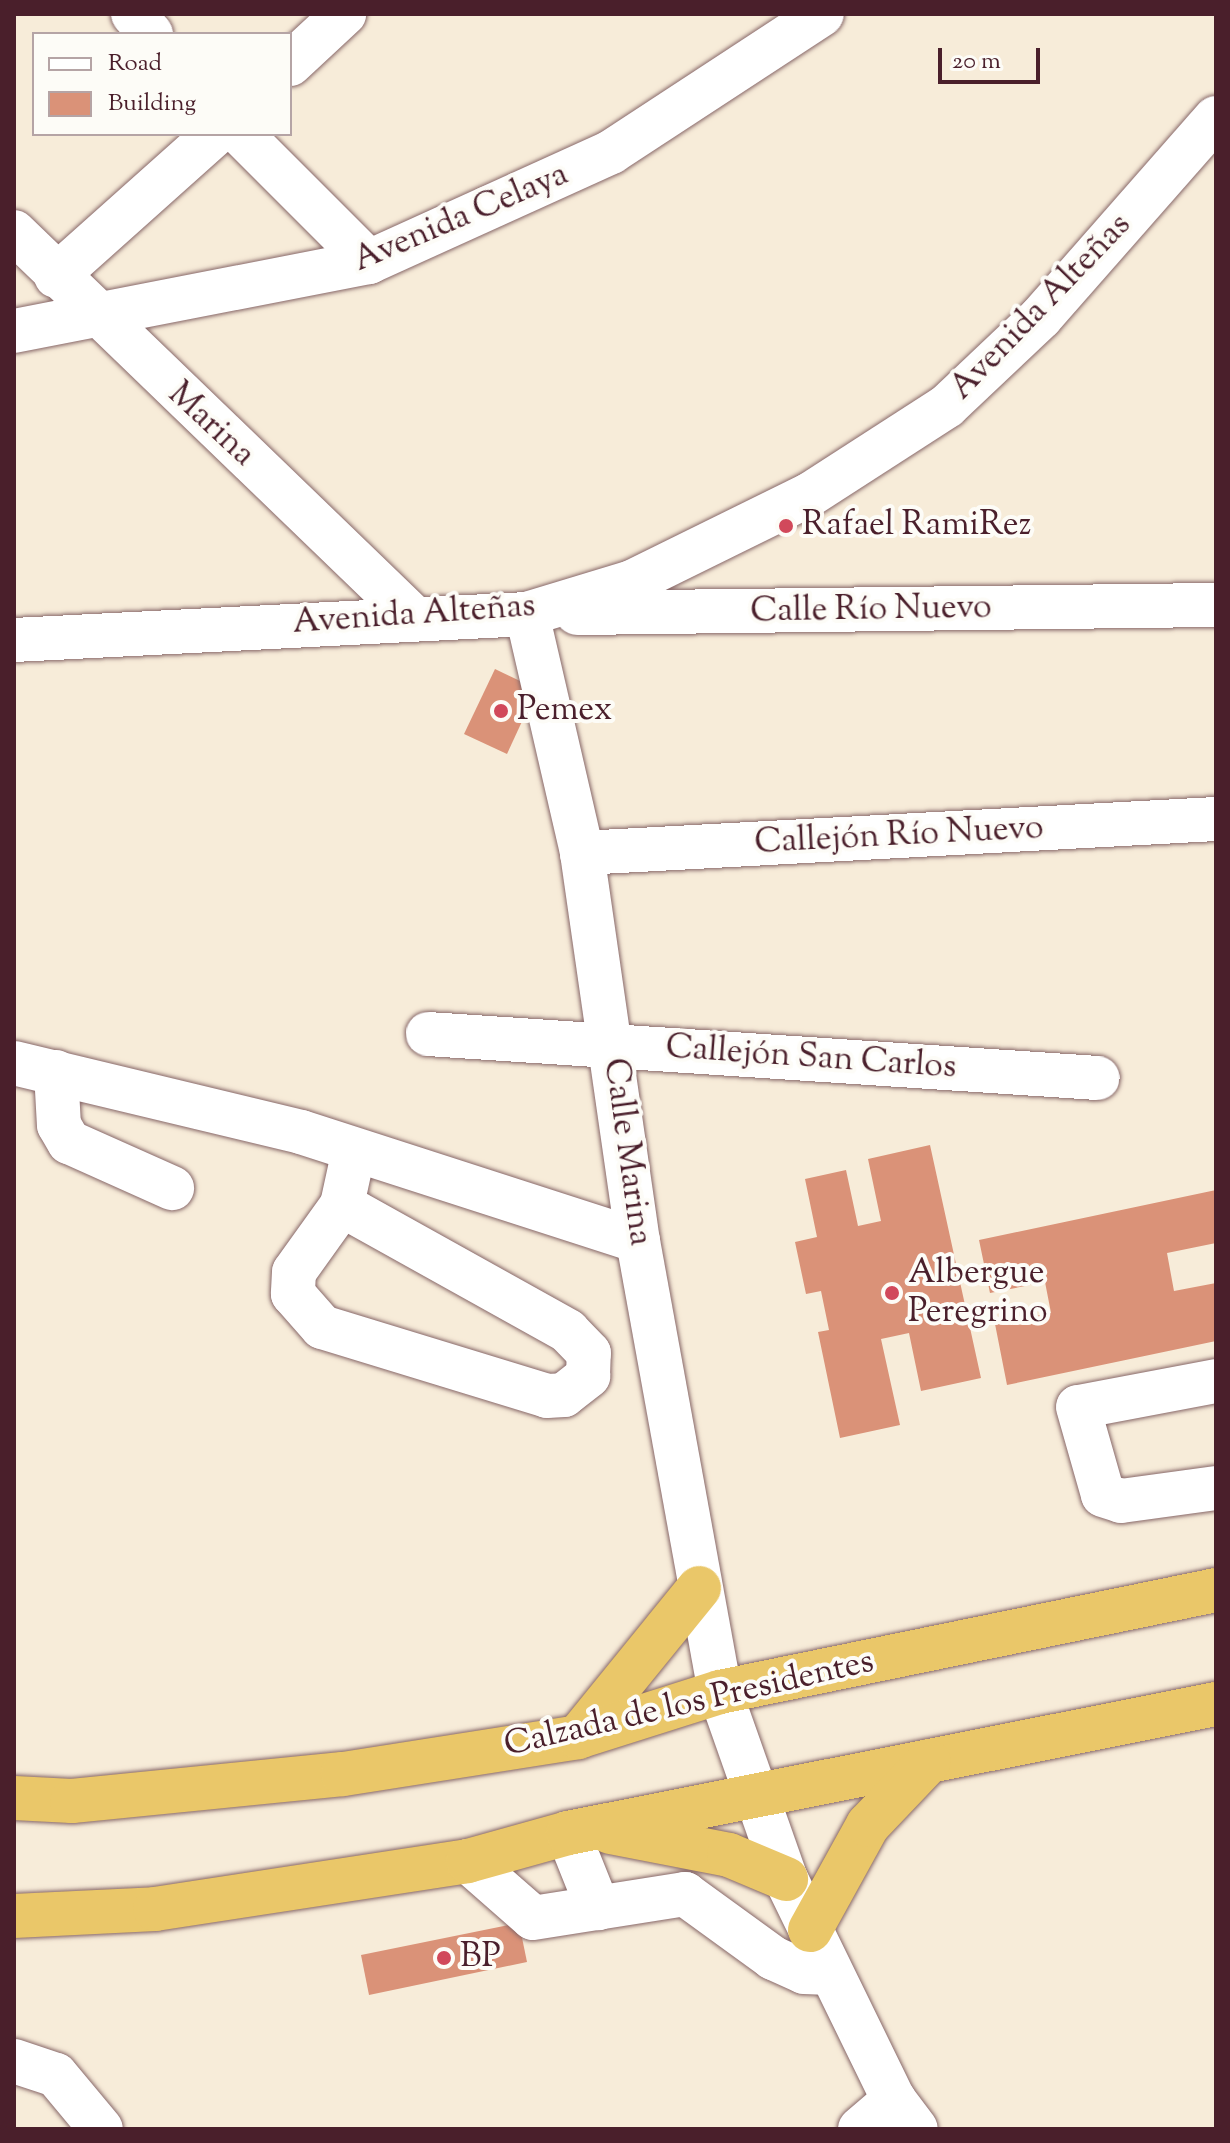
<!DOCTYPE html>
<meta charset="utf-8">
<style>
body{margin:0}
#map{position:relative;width:1230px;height:2143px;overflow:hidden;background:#f7ecd9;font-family:"Sorts Mill Goudy",serif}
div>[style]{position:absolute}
.building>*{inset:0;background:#da9278}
.roads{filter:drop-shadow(0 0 2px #876768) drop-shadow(0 0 2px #876768)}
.minor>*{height:44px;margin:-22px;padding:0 22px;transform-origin:22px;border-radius:22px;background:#fff}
.highway>*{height:44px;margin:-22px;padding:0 22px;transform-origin:22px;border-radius:22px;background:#eac769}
.dots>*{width:22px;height:22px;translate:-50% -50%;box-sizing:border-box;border:4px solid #fdfcf7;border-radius:50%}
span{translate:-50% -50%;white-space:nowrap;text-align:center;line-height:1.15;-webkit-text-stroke:8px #fdfcf7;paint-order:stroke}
.street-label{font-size:34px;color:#4a1f2b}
.poi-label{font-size:34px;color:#4a1f2b}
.left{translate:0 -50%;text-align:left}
.frame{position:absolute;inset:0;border:16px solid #4a1f2b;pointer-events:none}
.legend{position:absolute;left:32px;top:32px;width:260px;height:104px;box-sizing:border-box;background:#fdfcf7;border:2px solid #b5a4a5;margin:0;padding:10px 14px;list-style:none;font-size:24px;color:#4a1f2b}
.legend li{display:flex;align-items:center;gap:16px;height:40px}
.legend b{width:40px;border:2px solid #b5a4a5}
.scale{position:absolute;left:938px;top:48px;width:102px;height:36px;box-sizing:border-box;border:4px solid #4a1f2b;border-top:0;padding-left:10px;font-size:24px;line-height:28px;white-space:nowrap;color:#4a1f2b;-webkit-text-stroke:6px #fdfcf7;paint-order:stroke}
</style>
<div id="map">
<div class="building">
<div style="clip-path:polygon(495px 669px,537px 689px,507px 754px,464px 734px)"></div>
<div style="clip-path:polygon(930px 1145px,981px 1378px,921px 1391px,909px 1333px,881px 1339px,900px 1425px,840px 1438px,818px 1332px,829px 1330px,821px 1291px,806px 1294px,795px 1242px,817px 1237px,805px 1179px,846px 1170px,858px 1226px,881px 1221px,868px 1159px)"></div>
<div style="clip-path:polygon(1216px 1190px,1216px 1243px,1167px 1253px,1174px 1291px,1216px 1283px,1216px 1341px,1007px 1385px,995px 1324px,1051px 1313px,1045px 1282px,990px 1293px,979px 1240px)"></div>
<div style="clip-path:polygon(519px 1923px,527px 1962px,369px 1995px,361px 1955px)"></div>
</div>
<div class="roads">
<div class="minor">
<div style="left:133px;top:14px;width:27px;rotate:48deg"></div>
<div style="left:290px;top:64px;width:74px;rotate:-42.8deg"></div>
<div style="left:241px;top:134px;width:181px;rotate:45deg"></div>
<div style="left:14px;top:232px;width:552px;rotate:43.97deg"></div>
<div style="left:56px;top:276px;width:213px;rotate:-41.8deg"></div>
<div style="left:14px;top:331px;width:362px;rotate:-11deg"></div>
<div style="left:369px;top:262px;width:266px;rotate:-24.4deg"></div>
<div style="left:611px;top:152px;width:252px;rotate:-33.2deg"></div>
<div style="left:577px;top:613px;width:639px;rotate:-0.72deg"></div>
<div style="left:527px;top:614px;width:245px;rotate:77deg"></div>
<div style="left:582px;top:853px;width:392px;rotate:81.8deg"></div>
<div style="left:638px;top:1241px;width:458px;rotate:79.7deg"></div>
<div style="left:720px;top:1692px;width:198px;rotate:70.6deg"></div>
<div style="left:786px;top:1879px;width:246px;rotate:64deg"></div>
<div style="left:894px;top:2100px;width:36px;rotate:53deg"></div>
<div style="left:14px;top:640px;width:514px;rotate:-2.9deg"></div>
<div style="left:527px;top:614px;width:110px;rotate:-16.9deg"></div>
<div style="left:632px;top:582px;width:197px;rotate:-26.2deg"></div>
<div style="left:809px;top:495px;width:164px;rotate:-32.8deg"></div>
<div style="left:947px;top:406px;width:129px;rotate:-43.4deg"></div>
<div style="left:1041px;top:317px;width:265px;rotate:-48.7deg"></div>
<div style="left:582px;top:853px;width:635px;rotate:-3.07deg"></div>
<div style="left:428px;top:1034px;width:671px;rotate:3.76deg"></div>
<div style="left:14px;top:1063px;width:295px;rotate:13.5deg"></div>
<div style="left:301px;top:1132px;width:354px;rotate:17.9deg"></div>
<div style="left:56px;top:1072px;width:53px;rotate:86.8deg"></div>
<div style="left:59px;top:1125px;width:20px;rotate:60deg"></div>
<div style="left:69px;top:1142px;width:113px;rotate:24.1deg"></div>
<div style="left:342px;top:1205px;width:82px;rotate:125.6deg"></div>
<div style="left:294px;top:1272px;width:22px;rotate:93deg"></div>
<div style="left:293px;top:1294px;width:44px;rotate:48.7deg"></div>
<div style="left:322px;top:1327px;width:235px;rotate:17deg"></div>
<div style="left:547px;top:1396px;width:17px;rotate:-3deg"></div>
<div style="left:564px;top:1395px;width:31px;rotate:-38deg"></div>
<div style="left:588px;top:1376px;width:23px;rotate:-88deg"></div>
<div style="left:589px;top:1353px;width:30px;rotate:-134deg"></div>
<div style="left:568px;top:1331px;width:259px;rotate:-150.9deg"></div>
<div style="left:342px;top:1205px;width:56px;rotate:-77.7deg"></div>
<div style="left:1216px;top:1381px;width:140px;rotate:169.3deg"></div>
<div style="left:1078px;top:1407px;width:91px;rotate:74.1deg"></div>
<div style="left:1103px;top:1495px;width:19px;rotate:18deg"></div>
<div style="left:1121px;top:1501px;width:96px;rotate:-7.8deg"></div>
<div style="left:568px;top:1833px;width:81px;rotate:68.2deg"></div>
<div style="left:468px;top:1861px;width:86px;rotate:41.2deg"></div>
<div style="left:533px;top:1918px;width:154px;rotate:-9deg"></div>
<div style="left:685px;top:1894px;width:109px;rotate:36deg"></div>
<div style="left:773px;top:1958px;width:34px;rotate:24deg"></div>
<div style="left:804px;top:1972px;width:26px;rotate:2deg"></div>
<div style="left:14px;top:2061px;width:44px;rotate:18.4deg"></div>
<div style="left:56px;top:2075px;width:70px;rotate:50.2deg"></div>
<div style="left:860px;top:2129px;width:45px;rotate:-40.5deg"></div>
</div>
<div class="highway">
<div style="left:578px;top:1737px;width:192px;rotate:-50.9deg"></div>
<div style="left:14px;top:1798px;width:58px;rotate:3deg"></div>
<div style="left:72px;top:1801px;width:272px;rotate:-5.7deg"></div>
<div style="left:343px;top:1774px;width:238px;rotate:-8.9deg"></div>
<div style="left:578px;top:1737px;width:149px;rotate:-17.6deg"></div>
<div style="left:720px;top:1692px;width:506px;rotate:-11.62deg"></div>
<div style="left:610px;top:1832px;width:121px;rotate:10.9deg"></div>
<div style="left:729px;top:1855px;width:62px;rotate:22.8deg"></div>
<div style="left:14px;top:1916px;width:141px;rotate:-2.8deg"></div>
<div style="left:155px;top:1909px;width:317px;rotate:-8.7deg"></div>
<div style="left:468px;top:1861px;width:104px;rotate:-15.6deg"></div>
<div style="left:568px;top:1833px;width:661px;rotate:-11.26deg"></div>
<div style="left:810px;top:1930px;width:120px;rotate:-61.1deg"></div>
<div style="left:868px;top:1825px;width:88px;rotate:-46.4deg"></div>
</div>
</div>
<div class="dots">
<div style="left:786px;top:526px;background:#d1495b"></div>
<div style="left:501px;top:711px;background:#d1495b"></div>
<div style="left:892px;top:1293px;background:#d1495b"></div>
<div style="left:444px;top:1958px;background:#d1495b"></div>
</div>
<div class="street-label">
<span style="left:461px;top:218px;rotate:-23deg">Avenida Celaya</span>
<span style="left:1041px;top:307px;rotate:-46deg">Avenida Alteñas</span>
<span style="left:211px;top:425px;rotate:43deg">Marina</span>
<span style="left:871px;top:610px;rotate:-1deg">Calle Río Nuevo</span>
<span style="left:414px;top:615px;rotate:-4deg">Avenida Alteñas</span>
<span style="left:899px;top:836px;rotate:-3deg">Callejón Río Nuevo</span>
<span style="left:811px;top:1058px;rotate:4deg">Callejón San Carlos</span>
<span style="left:627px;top:1152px;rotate:82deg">Calle Marina</span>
<span style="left:689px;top:1704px;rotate:-13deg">Calzada de los Presidentes</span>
</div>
<div class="poi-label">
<span class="left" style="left:802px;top:526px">Rafael RamiRez</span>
<span class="left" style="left:517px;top:711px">Pemex</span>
<span class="left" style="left:908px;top:1293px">Albergue<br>Peregrino</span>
<span class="left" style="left:460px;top:1958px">BP</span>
</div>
<div class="frame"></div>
<ul class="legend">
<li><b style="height:10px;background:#fff"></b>Road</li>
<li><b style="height:22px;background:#da9278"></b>Building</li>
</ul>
<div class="scale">20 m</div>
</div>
